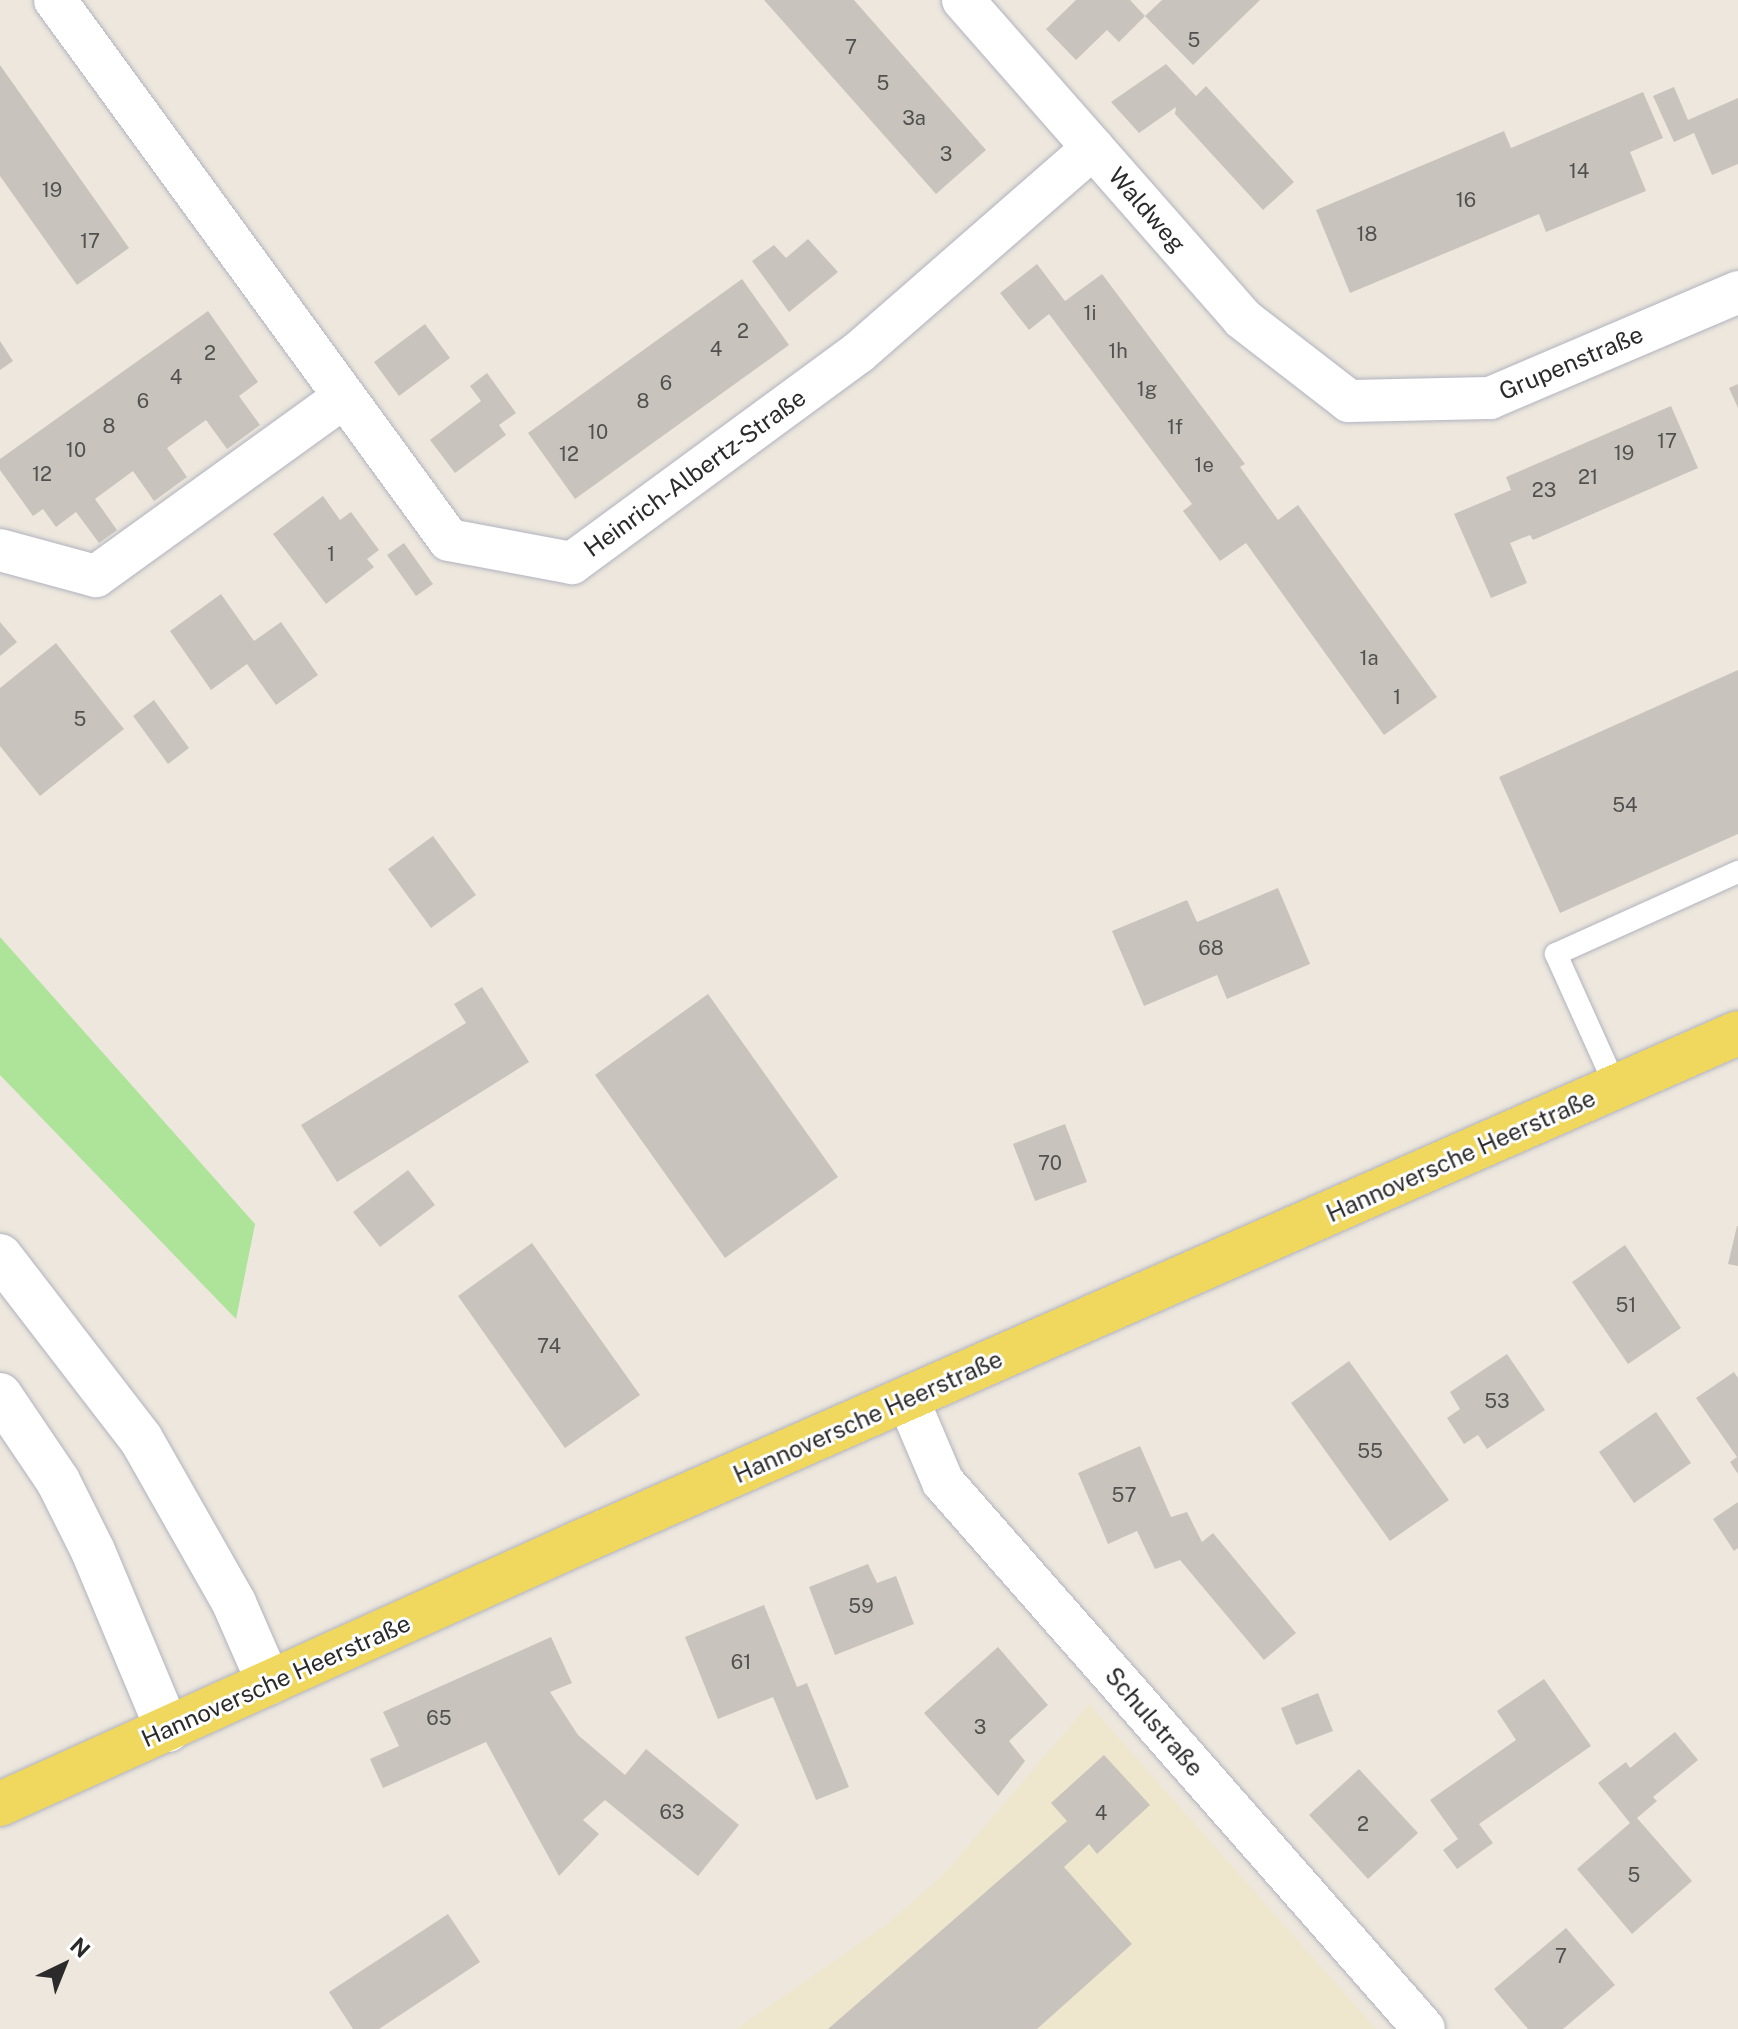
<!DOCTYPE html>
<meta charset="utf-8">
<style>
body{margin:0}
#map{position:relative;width:1738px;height:2029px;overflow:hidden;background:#ede7dd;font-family:"Public Sans",sans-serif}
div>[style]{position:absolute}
.education>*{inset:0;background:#eee6cd}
.green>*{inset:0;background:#aee39a}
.building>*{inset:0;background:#c8c4bd}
.roads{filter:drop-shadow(0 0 2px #b1b3bf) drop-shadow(0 0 2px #b1b3bf)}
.service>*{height:22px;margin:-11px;padding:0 11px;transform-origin:11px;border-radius:11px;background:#fff}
.minor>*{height:42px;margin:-21px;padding:0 21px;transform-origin:21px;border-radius:21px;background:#fff}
.secondary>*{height:44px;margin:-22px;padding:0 22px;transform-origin:22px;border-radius:22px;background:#fff}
.primary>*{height:44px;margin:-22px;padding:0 22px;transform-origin:22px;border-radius:22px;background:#f0d85f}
span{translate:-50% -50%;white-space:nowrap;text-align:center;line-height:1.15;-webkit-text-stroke:6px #fff;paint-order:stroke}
.number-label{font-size:20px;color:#525150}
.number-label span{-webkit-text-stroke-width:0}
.street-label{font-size:24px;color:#2b2b2b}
.north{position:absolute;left:24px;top:1925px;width:80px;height:80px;-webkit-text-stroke:6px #fff;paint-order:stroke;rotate:43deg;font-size:22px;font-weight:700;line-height:32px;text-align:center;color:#2b2b2b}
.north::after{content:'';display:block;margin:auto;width:28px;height:36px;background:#2b2b2b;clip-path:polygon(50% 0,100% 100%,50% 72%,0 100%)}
</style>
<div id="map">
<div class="education">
<div style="clip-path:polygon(1089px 1704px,1376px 2029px,736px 2029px,887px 1924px,943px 1875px)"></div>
</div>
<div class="green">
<div style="clip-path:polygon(0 937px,255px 1224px,236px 1319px,0 1075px)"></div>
</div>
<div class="building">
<div style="clip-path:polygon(764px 0,854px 0,986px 150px,936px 194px)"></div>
<div style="clip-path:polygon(1076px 0,1130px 0,1145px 16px,1162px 0,1260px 0,1193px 65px,1145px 16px,1119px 42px,1107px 30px,1076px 60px,1046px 29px)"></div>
<div style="clip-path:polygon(1166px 64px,1196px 96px,1206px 86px,1294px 182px,1263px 210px,1175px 114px,1176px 107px,1139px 133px,1111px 102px)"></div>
<div style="clip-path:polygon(0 65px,129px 248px,77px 285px,0 176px)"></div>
<div style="clip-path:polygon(1674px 87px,1688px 120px,1738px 98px,1738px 164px,1712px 175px,1694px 133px,1674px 142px,1653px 96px)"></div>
<div style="clip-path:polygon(1643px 92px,1663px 138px,1630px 152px,1646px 191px,1546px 232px,1539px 214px,1350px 293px,1316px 210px,1504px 131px,1511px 148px)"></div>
<div style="clip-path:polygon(808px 239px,838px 272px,789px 312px,752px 261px,774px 245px,786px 258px)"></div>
<div style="clip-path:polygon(1037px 264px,1065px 301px,1102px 274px,1245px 464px,1240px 467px,1278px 520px,1298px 505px,1437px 697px,1384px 735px,1246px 543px,1220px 561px,1183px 511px,1192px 504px,1049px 314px,1029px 330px,1000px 293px)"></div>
<div style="clip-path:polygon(742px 279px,789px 345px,575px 499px,528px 433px)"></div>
<div style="clip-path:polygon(208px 311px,258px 382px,239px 396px,260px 425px,227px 449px,206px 420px,167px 448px,187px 477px,154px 501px,133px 471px,95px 499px,117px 530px,99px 543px,76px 512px,56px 527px,43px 509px,33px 516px,0 470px,0 459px)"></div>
<div style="clip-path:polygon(425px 324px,450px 358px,399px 396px,374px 362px)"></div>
<div style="clip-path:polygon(0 341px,13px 361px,0 370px)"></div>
<div style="clip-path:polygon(487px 373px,516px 413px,499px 425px,506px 435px,455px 473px,430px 440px,481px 401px,470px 386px)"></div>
<div style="clip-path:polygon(1738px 384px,1738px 408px,1729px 388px)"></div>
<div style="clip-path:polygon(1671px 406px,1698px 468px,1533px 540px,1530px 535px,1510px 543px,1527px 583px,1491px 598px,1454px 514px,1511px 490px,1506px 477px)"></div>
<div style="clip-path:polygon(323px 496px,340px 520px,351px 512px,379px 550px,367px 559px,374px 567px,326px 604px,273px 534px)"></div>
<div style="clip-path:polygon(404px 543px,433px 584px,416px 596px,387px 555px)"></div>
<div style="clip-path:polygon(221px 594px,254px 641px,281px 622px,318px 675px,276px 705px,247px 664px,211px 690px,170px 631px)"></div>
<div style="clip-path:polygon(0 622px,17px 642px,0 656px)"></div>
<div style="clip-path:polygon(56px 643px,124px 729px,40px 796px,0 746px,0 688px)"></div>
<div style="clip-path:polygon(1738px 670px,1738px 834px,1560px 913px,1499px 777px)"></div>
<div style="clip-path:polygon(154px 700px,189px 748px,168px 764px,133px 716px)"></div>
<div style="clip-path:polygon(433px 836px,476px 895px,431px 928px,388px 869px)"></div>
<div style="clip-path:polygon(1278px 888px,1310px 964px,1227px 999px,1217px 975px,1144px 1006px,1112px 931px,1187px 900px,1197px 922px)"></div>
<div style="clip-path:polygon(482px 987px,529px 1062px,337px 1182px,301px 1125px,466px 1023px,454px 1004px)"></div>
<div style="clip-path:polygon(708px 994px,838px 1177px,725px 1258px,595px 1075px)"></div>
<div style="clip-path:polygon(1065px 1124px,1087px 1182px,1035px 1201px,1013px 1144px)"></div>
<div style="clip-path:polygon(408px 1170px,435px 1205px,380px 1247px,353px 1212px)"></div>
<div style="clip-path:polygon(1737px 1226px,1738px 1226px,1738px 1266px,1728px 1264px)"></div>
<div style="clip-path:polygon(532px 1243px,640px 1395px,565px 1448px,458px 1296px)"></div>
<div style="clip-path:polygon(1625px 1245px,1681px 1328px,1628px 1364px,1572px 1282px)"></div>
<div style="clip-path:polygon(1507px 1354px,1545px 1410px,1487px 1449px,1478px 1435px,1464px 1444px,1447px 1418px,1460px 1409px,1450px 1392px)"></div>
<div style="clip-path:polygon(1349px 1361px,1449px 1500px,1390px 1541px,1291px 1403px)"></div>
<div style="clip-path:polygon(1734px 1372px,1738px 1378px,1738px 1474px,1730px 1462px,1737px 1457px,1696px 1398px)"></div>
<div style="clip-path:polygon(1656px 1412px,1691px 1463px,1634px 1503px,1599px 1452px)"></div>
<div style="clip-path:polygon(1140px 1446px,1171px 1517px,1187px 1512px,1202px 1542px,1213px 1533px,1296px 1633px,1264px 1660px,1180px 1560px,1155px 1569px,1137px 1531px,1108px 1544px,1078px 1473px)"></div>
<div style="clip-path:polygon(1738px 1502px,1738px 1548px,1734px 1551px,1713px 1519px)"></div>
<div style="clip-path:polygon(868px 1564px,877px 1583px,896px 1576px,914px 1624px,835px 1655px,809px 1587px)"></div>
<div style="clip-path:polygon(764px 1605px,797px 1687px,807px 1683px,849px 1787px,816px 1800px,773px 1697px,718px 1719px,685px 1637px)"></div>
<div style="clip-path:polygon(551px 1637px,572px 1683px,550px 1692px,578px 1735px,625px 1775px,646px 1749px,739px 1825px,698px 1876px,605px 1800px,583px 1820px,599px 1834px,559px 1876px,486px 1742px,383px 1788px,370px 1759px,399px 1746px,383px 1712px)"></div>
<div style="clip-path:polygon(998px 1647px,1048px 1705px,1009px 1741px,1025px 1761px,998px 1796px,924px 1713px)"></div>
<div style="clip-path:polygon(1544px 1679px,1591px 1746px,1479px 1824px,1493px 1843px,1457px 1869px,1443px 1850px,1458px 1839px,1430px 1800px,1516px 1740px,1497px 1711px)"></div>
<div style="clip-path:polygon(1318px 1693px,1333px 1731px,1296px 1745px,1281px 1708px)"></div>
<div style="clip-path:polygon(1675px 1732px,1698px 1760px,1653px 1797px,1657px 1801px,1637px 1818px,1692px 1881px,1632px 1934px,1577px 1869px,1630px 1823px,1598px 1783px,1626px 1762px,1630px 1768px)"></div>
<div style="clip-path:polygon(1104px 1755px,1150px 1805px,1097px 1854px,1089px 1844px,1064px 1867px,1132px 1944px,1037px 2029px,828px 2029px,1067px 1821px,1051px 1803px)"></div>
<div style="clip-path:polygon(1359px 1769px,1418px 1833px,1368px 1879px,1309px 1815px)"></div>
<div style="clip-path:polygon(448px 1914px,480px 1962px,379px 2029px,353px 2029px,329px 1992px)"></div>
<div style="clip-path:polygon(1566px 1928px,1615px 1985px,1563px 2029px,1528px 2029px,1494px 1989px)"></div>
</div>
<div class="roads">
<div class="service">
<div style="left:1616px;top:1087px;width:146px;rotate:-114.3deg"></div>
<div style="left:1556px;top:954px;width:200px;rotate:-24.3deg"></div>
</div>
<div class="minor">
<div style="left:55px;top:0;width:668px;rotate:53.88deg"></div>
<div style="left:449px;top:540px;width:125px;rotate:10.6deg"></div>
<div style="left:572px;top:563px;width:355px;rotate:-36.3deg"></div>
<div style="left:858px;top:353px;width:312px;rotate:-41.1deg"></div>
<div style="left:963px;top:0;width:424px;rotate:48.7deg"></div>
<div style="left:1243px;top:319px;width:134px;rotate:37.7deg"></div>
<div style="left:1349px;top:401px;width:141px;rotate:-1.2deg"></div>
<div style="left:1490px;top:398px;width:270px;rotate:-23.1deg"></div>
<div style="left:0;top:550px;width:99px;rotate:15.2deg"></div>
<div style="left:96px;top:576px;width:304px;rotate:-35.8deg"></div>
<div style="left:908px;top:1400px;width:89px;rotate:66.9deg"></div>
<div style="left:943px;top:1482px;width:728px;rotate:48.67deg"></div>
</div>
<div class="secondary">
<div style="left:0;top:1256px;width:231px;rotate:52.4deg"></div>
<div style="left:141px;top:1439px;width:189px;rotate:60.4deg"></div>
<div style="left:234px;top:1603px;width:87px;rotate:66.4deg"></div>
<div style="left:0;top:1395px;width:104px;rotate:56deg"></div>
<div style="left:58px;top:1481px;width:78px;rotate:63.4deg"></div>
<div style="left:93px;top:1551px;width:194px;rotate:67.3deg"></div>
</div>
<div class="primary">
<div style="left:0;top:1804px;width:632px;rotate:-24.29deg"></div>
<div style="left:576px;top:1544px;width:1269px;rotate:-23.74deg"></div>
</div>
</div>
<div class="number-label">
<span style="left:1194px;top:40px">5</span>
<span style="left:851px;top:47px">7</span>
<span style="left:883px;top:83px">5</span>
<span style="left:914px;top:118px">3a</span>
<span style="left:946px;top:154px">3</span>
<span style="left:1579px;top:171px">14</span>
<span style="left:52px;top:190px">19</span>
<span style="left:1466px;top:200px">16</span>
<span style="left:1367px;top:234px">18</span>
<span style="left:90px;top:241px">17</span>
<span style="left:1090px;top:313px">1i</span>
<span style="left:743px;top:331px">2</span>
<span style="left:716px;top:349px">4</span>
<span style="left:1118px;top:351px">1h</span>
<span style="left:210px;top:353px">2</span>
<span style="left:176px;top:377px">4</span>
<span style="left:666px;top:383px">6</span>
<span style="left:1147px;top:389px">1g</span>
<span style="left:143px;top:401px">6</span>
<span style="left:643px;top:401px">8</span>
<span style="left:109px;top:426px">8</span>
<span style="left:1175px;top:427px">1f</span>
<span style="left:598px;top:432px">10</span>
<span style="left:1667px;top:441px">17</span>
<span style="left:76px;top:450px">10</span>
<span style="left:1624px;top:453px">19</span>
<span style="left:569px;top:454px">12</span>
<span style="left:1204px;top:465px">1e</span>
<span style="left:42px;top:474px">12</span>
<span style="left:1588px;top:477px">21</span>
<span style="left:1544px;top:490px">23</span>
<span style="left:331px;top:554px">1</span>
<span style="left:1369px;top:658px">1a</span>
<span style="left:1397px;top:697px">1</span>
<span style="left:80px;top:719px">5</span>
<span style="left:1625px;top:805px">54</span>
<span style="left:1211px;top:948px">68</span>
<span style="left:1050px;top:1163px">70</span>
<span style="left:1626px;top:1305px">51</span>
<span style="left:549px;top:1346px">74</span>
<span style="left:1497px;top:1401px">53</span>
<span style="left:1370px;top:1451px">55</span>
<span style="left:1124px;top:1495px">57</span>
<span style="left:861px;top:1606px">59</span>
<span style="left:741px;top:1662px">61</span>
<span style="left:439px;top:1718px">65</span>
<span style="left:980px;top:1727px">3</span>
<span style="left:672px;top:1812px">63</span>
<span style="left:1101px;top:1813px">4</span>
<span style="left:1363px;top:1824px">2</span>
<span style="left:1634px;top:1875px">5</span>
<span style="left:1561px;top:1956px">7</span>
</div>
<div class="street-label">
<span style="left:1147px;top:210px;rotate:49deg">Waldweg</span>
<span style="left:1571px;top:363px;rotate:-23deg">Grupenstraße</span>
<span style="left:695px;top:473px;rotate:-36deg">Heinrich-Albertz-Straße</span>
<span style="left:1461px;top:1156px;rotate:-24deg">Hannoversche Heerstraße</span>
<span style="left:868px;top:1417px;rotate:-24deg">Hannoversche Heerstraße</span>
<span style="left:276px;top:1681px;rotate:-24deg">Hannoversche Heerstraße</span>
<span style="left:1154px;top:1722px;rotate:49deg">Schulstraße</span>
</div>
<div class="north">N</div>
</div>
